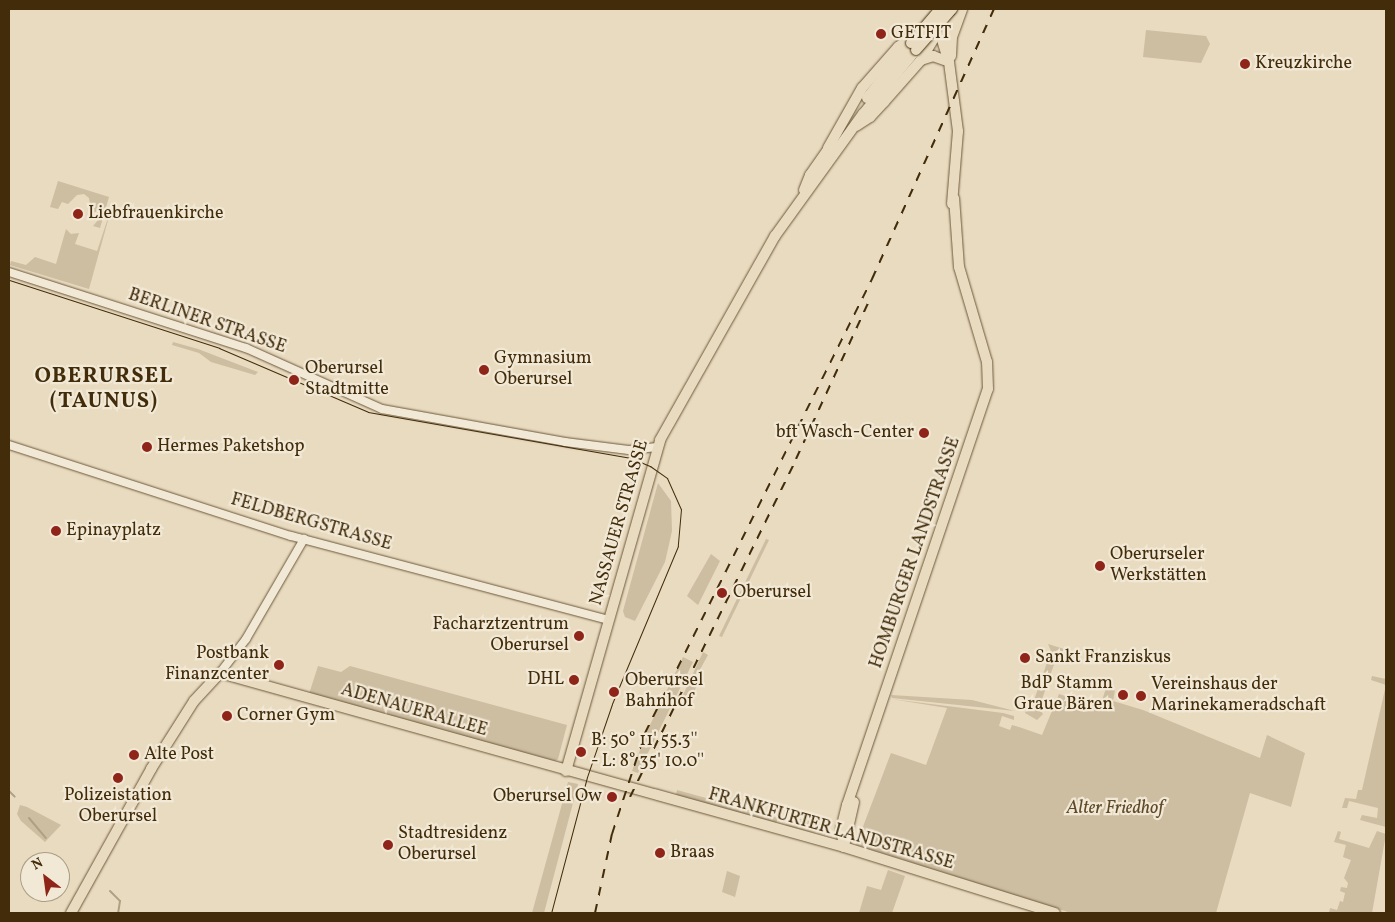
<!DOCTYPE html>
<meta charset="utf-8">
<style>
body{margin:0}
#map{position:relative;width:1395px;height:922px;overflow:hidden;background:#e9dbc0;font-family:Vollkorn,serif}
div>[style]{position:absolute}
.green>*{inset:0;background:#cdbda1}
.stream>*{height:2px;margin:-1px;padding:0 1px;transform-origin:1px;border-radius:1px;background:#b0a082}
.roads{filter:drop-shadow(0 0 1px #6c5838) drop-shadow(0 0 1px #6c5838)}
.minor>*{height:8px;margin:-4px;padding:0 4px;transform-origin:4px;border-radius:4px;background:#f1e8d6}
.major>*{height:10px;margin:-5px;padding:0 5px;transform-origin:5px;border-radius:5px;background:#e9dbc0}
.tram>*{height:1px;margin:-0.5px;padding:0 0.5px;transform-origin:0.5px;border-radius:0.5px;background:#422c0a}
.rail>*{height:2px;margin-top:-1px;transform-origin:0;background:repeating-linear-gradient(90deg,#422c0a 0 9px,transparent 0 18px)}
.bridges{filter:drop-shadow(0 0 1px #422c0a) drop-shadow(0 0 1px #422c0a)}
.major-bridge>*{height:10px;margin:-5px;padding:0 5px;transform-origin:5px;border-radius:5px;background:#e9dbc0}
.dots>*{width:14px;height:14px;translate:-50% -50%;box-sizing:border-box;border:2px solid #f1e8d6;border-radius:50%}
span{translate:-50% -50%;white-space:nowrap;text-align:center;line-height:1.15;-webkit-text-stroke:4.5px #f1e8d6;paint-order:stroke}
.poi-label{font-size:18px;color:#422c0a}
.left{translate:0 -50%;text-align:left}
.right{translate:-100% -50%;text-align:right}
.street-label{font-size:18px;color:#422c0a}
.park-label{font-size:18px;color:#5e4928;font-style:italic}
.district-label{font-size:22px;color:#422c0a;font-weight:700;letter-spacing:1px}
.frame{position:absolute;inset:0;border:10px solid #422c0a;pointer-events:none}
.north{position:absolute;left:20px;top:852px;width:50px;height:50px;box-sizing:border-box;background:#f1e8d6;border:1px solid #ab9d84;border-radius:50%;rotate:330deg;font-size:14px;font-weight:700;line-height:20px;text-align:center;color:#422c0a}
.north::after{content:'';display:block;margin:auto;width:18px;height:22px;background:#8f2418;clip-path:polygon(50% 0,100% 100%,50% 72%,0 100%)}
</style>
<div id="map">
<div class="green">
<div style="clip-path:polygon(1146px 30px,1206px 36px,1210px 44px,1201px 63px,1143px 57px)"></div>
<div style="clip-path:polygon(58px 181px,109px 197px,100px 228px,93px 226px,98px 220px,97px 213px,91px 211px,89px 198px,84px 194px,77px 195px,68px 204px,62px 202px,58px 209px,50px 207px)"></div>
<div style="clip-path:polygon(112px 206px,89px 289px,10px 265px,11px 261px,26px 265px,35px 257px,56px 264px,66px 229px,71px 234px,79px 233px,75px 244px,97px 251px)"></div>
<div style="clip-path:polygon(173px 342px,198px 349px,258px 372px,255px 375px,211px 362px,199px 353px,172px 345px)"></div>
<div style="clip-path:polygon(658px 483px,671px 501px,672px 531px,665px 562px,635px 621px,625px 617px,623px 611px)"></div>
<div style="clip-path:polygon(766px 539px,769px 540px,722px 637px,719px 636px)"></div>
<div style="clip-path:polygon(711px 554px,720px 561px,698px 605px,687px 596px)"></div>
<div style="clip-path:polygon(1048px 644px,1064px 649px,1062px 654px,1059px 650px,1039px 708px,1043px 714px,1037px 720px,1025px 713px,1029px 701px,1032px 706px,1051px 651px)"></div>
<div style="clip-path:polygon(703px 652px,708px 655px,692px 684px,696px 687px,692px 699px,683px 695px)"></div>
<div style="clip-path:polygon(683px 657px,693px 662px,638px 773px,632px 771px,648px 729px)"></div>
<div style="clip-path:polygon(318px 666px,341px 672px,350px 666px,567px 725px,558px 759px,555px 761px,309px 694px)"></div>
<div style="clip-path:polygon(1372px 676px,1386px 679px,1386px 827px,1360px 820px,1362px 815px,1377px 818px,1378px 808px,1349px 801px,1347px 808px,1342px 808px,1345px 798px,1356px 799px,1358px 790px,1362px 790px,1386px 685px,1371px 680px)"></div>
<div style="clip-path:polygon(1106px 688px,1115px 690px,1113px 701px,1143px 710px,1260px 758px,1267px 735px,1305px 753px,1291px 807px,1250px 793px,1216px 913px,1071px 913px,856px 845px,891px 753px,926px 765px,947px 708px,891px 699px,1003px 713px,1014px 716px,1014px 720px,1002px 716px,999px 726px,1010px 730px,1012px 725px,1019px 727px,1042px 735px,1059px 694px,1100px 707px)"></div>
<div style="clip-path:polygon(891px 695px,972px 700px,1015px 711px,892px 698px)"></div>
<div style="clip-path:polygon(568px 782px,578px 784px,544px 913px,532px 913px)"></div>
<div style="clip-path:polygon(677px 790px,778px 818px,776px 823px,676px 795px)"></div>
<div style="clip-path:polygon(20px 805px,27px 807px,61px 825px,45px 842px,21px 821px,17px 814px)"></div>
<div style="clip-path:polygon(788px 816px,828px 826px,825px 835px,785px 826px)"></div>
<div style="clip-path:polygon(1338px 831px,1341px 832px,1339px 839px,1369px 848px,1377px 831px,1386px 834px,1372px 913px,1329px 913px,1330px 908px,1337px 910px,1340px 901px,1343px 902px,1345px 893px,1340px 891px,1341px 887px,1347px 888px,1348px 883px,1344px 878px,1351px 860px,1343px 857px,1346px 845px,1334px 842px)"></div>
<div style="clip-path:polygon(888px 870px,905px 876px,892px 913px,859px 913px,867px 886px,881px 890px)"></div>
<div style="clip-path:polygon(727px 871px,740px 876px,735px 897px,722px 892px)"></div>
</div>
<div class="stream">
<div style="left:9px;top:791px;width:8px;rotate:45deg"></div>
<div style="left:29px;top:818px;width:26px;rotate:50deg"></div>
<div style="left:110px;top:891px;width:14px;rotate:45deg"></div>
<div style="left:120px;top:901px;width:12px;rotate:99deg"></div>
</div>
<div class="roads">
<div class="minor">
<div style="left:9px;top:272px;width:249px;rotate:17.8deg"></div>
<div style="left:246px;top:348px;width:149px;rotate:24.2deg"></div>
<div style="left:382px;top:409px;width:186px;rotate:10.2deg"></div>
<div style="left:565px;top:442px;width:64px;rotate:7.1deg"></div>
<div style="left:629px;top:450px;width:28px;rotate:-6deg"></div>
<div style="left:9px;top:445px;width:296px;rotate:17.9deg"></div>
<div style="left:291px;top:536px;width:328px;rotate:14.8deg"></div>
<div style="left:220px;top:673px;width:43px;rotate:-52.6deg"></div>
<div style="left:246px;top:639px;width:116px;rotate:-59.9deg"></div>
</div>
<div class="major">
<div style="left:939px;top:30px;width:34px;rotate:73deg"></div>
<div style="left:949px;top:62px;width:70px;rotate:82.6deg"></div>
<div style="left:958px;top:131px;width:73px;rotate:94.7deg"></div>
<div style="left:951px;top:56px;width:19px;rotate:-87deg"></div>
<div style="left:952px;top:37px;width:30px;rotate:-70deg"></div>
<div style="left:921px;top:60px;width:13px;rotate:-18deg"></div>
<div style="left:933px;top:56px;width:12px;rotate:20deg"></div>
<div style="left:867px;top:98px;width:70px;rotate:-51.3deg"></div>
<div style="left:856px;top:126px;width:17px;rotate:-33deg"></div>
<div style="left:870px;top:117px;width:21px;rotate:-47deg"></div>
<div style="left:884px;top:102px;width:56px;rotate:-48.6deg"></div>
<div style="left:921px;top:60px;width:35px;rotate:-59deg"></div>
<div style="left:828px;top:148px;width:69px;rotate:-60.5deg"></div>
<div style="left:862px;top:88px;width:55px;rotate:-48.7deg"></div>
<div style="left:898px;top:47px;width:29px;rotate:-35deg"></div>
<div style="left:922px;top:30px;width:25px;rotate:-2deg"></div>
<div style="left:947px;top:29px;width:13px;rotate:-45deg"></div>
<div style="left:804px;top:190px;width:16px;rotate:-68deg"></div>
<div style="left:810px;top:175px;width:39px;rotate:-55deg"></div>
<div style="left:566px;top:771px;width:344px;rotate:-74.1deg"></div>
<div style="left:660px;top:440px;width:234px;rotate:-60.6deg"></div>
<div style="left:775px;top:236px;width:150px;rotate:-54.2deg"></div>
<div style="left:863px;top:114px;width:83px;rotate:-50.4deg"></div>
<div style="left:844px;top:846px;width:45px;rotate:-77.2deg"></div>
<div style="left:844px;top:847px;width:18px;rotate:-99deg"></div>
<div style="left:841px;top:829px;width:25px;rotate:-76deg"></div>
<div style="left:847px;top:805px;width:439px;rotate:-71.3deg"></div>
<div style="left:988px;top:389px;width:27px;rotate:-92deg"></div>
<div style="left:987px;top:362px;width:99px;rotate:-106.4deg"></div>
<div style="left:959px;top:267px;width:69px;rotate:-94.1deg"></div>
<div style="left:71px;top:913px;width:165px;rotate:-60.9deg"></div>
<div style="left:151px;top:769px;width:80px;rotate:-57.7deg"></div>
<div style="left:194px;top:701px;width:38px;rotate:-47deg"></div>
<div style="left:220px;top:673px;width:648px;rotate:15.58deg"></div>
<div style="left:844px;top:847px;width:221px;rotate:17.4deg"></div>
</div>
</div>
<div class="tram">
<div style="left:9px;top:280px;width:221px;rotate:17.9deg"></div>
<div style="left:219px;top:348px;width:162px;rotate:23.2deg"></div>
<div style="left:368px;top:412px;width:267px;rotate:9.9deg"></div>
<div style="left:631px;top:458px;width:21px;rotate:23deg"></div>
<div style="left:650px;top:466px;width:21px;rotate:35deg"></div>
<div style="left:667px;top:478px;width:34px;rotate:66deg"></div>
<div style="left:681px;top:509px;width:37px;rotate:95deg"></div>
<div style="left:678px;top:546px;width:171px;rotate:112.7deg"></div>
<div style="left:612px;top:704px;width:77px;rotate:108.9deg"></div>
<div style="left:587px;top:777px;width:141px;rotate:104.8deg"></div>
</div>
<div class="rail">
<div style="left:630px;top:797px;width:377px;rotate:-63.8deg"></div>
<div style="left:796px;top:459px;width:179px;rotate:-65.2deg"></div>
<div style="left:595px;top:913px;width:81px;rotate:-77.9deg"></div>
<div style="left:612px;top:834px;width:106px;rotate:-71.9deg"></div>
<div style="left:645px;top:733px;width:508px;rotate:-63.43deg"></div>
<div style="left:872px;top:279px;width:296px;rotate:-65.7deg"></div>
</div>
<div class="bridges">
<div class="major-bridge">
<div style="left:911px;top:43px;width:45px;rotate:-49.5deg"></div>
<div style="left:916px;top:50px;width:55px;rotate:-48.7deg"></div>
</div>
</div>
<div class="dots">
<div style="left:881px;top:34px;background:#8f2418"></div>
<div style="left:1245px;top:64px;background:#8f2418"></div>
<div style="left:78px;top:214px;background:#8f2418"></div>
<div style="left:484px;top:370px;background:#8f2418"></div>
<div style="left:294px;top:380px;background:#8f2418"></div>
<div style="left:924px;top:433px;background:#8f2418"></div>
<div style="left:147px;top:447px;background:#8f2418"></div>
<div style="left:56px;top:531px;background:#8f2418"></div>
<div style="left:1100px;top:566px;background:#8f2418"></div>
<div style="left:722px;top:593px;background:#8f2418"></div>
<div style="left:579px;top:636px;background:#8f2418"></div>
<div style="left:1025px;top:658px;background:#8f2418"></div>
<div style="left:279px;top:665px;background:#8f2418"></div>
<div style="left:574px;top:680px;background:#8f2418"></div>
<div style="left:614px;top:692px;background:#8f2418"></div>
<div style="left:1123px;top:695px;background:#8f2418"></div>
<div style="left:1141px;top:696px;background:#8f2418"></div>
<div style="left:227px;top:716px;background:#8f2418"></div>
<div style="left:581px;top:752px;background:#8f2418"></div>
<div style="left:134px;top:755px;background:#8f2418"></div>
<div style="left:118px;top:778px;background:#8f2418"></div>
<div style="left:612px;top:797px;background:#8f2418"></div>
<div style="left:388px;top:845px;background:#8f2418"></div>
<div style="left:660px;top:853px;background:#8f2418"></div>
</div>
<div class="poi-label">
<span class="left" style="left:891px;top:34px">GETFIT</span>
<span class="left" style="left:1255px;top:64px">Kreuzkirche</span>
<span class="left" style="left:88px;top:214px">Liebfrauenkirche</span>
<span class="left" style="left:494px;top:370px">Gymnasium<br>Oberursel</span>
<span class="left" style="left:305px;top:380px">Oberursel<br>Stadtmitte</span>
<span class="right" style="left:914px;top:433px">bft Wasch-Center</span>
<span class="left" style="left:157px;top:447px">Hermes Paketshop</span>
<span class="left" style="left:66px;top:531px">Epinayplatz</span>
<span class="left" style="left:1110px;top:566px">Oberurseler<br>Werkstätten</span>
<span class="left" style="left:733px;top:593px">Oberursel</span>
<span class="right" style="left:569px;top:636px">Facharztzentrum<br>Oberursel</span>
<span class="right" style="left:269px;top:665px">Postbank<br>Finanzcenter</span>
<span class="left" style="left:1035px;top:658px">Sankt Franziskus</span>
<span class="right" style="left:564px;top:680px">DHL</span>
<span class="left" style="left:625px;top:692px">Oberursel<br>Bahnhof</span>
<span class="right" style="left:1113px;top:695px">BdP Stamm<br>Graue Bären</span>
<span class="left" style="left:1151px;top:696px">Vereinshaus der<br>Marinekameradschaft</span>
<span class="left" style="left:237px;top:716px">Corner Gym</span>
<span class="left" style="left:591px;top:752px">B: 50° 11' 55.3''<br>- L: 8° 35' 10.0''</span>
<span class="left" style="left:144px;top:755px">Alte Post</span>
<span style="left:118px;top:807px">Polizeistation<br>Oberursel</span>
<span class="right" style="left:602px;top:797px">Oberursel Ow</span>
<span class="left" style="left:398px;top:845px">Stadtresidenz<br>Oberursel</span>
<span class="left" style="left:670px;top:853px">Braas</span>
</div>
<div class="street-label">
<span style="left:207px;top:322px;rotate:19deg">BERLINER STRASSE</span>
<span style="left:311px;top:523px;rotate:16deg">FELDBERGSTRASSE</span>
<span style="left:620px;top:523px;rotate:-74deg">NASSAUER STRASSE</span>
<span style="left:916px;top:553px;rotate:-71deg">HOMBURGER LANDSTRASSE</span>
<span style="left:414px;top:711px;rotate:16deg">ADENAUERALLEE</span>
<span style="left:831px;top:830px;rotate:16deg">FRANKFURTER LANDSTRASSE</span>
</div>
<div class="park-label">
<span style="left:1115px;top:809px">Alter Friedhof</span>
</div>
<div class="district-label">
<span style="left:104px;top:389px">OBERURSEL<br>(TAUNUS)</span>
</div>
<div class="frame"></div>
<div class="north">N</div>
</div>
